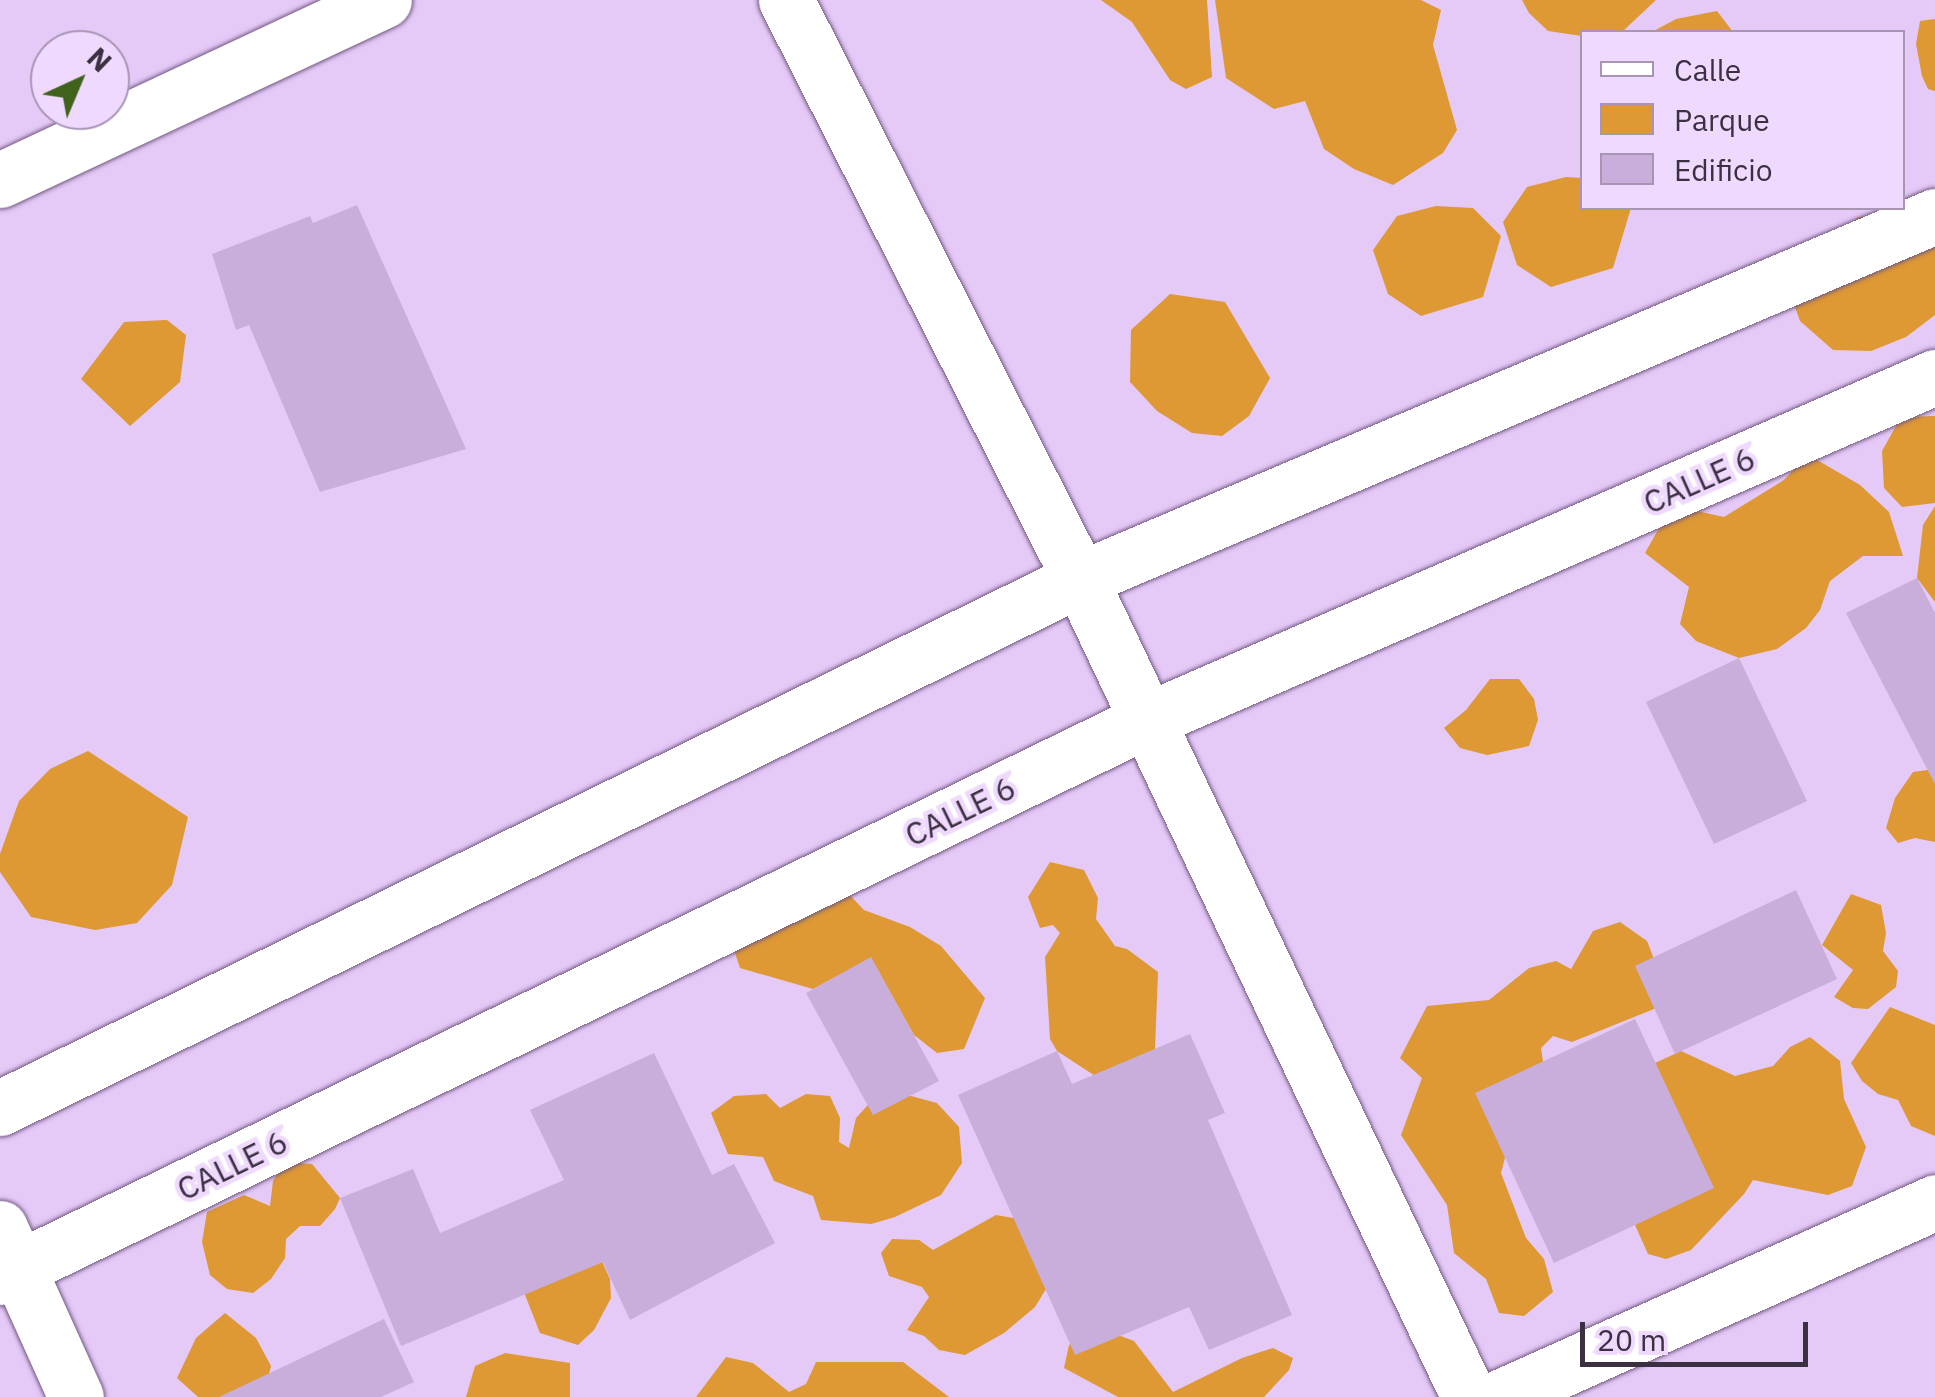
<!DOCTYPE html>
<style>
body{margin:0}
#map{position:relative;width:1935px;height:1397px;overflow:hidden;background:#e5c9f7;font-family:"IBM Plex Sans",sans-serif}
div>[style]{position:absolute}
.green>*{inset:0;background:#de9834}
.building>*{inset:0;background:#c9aedb}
.roads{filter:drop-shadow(0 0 2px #715981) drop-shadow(0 0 2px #715981)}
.minor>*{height:55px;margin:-27.5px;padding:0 27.5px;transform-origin:27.5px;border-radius:27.5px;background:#fff}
span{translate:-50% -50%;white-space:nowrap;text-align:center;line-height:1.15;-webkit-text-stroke:9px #efd9fe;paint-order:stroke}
.street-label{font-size:32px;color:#3b3042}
.legend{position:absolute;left:1580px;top:30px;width:325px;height:180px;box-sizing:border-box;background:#efd9fe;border:2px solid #a795b3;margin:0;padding:12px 18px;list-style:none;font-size:30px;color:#3b3042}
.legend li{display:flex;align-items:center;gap:20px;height:50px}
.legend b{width:50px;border:2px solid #a795b3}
.north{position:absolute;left:30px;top:30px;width:100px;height:100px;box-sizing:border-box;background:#efd9fe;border:2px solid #a795b3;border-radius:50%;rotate:44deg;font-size:28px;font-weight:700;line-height:40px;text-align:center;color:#3b3042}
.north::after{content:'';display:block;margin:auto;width:35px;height:45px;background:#40621a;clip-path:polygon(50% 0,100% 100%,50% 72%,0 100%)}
.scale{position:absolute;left:1580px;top:1322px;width:228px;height:45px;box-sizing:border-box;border:5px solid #3b3042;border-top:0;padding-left:12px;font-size:30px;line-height:35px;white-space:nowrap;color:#3b3042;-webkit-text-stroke:8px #efd9fe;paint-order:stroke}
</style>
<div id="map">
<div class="green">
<div style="clip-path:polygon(1101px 0,1207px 0,1212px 77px,1186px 89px,1170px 80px,1132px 22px)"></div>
<div style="clip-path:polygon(1215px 0,1421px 0,1441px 10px,1433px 45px,1457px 130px,1443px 153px,1393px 185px,1354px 169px,1324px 149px,1305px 101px,1274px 109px,1226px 78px)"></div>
<div style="clip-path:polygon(1522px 0,1656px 0,1623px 31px,1582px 36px,1548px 31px,1529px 13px)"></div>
<div style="clip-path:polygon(1717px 11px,1733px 32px,1652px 32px,1676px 19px)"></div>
<div style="clip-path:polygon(1935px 19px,1935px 91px,1928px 89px,1922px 76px,1916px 44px,1920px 21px)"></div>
<div style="clip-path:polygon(1566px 177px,1582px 178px,1582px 208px,1631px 208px,1613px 268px,1551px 287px,1517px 265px,1503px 222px,1527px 187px)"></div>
<div style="clip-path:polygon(1436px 206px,1473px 208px,1501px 236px,1483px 297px,1421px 316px,1388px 294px,1373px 250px,1397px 216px)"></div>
<div style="clip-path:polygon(1893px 214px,1935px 238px,1935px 315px,1906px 337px,1871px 351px,1833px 350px,1800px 321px,1788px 288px,1858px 217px)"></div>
<div style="clip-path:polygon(1170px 294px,1225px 302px,1270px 378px,1249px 416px,1222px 436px,1192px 433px,1157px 411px,1130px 382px,1131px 330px)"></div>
<div style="clip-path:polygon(167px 320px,186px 335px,180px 382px,130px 426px,81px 379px,124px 322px)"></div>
<div style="clip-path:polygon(1935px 416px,1935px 503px,1902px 507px,1884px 488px,1882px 451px,1901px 417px)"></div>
<div style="clip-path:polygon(1807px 454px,1860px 485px,1889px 512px,1903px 556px,1863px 556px,1830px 581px,1820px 610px,1806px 628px,1777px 649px,1739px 658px,1696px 641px,1680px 624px,1689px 587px,1645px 553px,1663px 521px,1697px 511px,1724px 517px,1784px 480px)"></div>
<div style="clip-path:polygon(1935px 506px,1935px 602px,1917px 578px,1923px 525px)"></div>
<div style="clip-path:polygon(1490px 679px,1519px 679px,1534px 699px,1538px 720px,1529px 746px,1487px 755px,1460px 748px,1444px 728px,1466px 710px)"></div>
<div style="clip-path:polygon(88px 751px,188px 817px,172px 885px,137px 923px,95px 930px,31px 917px,0 872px,0 854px,19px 801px,50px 769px)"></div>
<div style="clip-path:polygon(1935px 769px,1935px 842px,1915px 838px,1898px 843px,1886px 828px,1895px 798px,1913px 772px)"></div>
<div style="clip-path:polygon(1050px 862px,1084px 870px,1098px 898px,1096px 919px,1115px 946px,1127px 949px,1158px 972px,1155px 1049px,1112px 1087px,1057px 1051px,1050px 1039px,1045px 957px,1060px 933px,1053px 925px,1040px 928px,1028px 897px)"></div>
<div style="clip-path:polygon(845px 890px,864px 910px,910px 927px,941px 946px,985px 998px,964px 1049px,937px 1053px,914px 1035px,871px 958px,813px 989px,740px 968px,731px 941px)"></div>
<div style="clip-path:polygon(1851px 894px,1881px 905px,1886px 933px,1883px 951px,1898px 971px,1896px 987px,1868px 1009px,1853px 1008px,1834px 997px,1853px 970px,1822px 945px)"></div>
<div style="clip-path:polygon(1620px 922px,1647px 941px,1667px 993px,1654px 1009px,1572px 1042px,1553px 1036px,1541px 1048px,1544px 1068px,1494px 1113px,1505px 1158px,1501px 1173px,1526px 1238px,1544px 1259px,1553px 1292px,1524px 1316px,1499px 1313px,1486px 1279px,1454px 1253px,1447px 1205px,1401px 1135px,1422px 1078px,1400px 1058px,1427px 1006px,1489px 1000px,1529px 968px,1556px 961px,1571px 969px,1593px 931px)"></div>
<div style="clip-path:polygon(1890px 1007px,1935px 1025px,1935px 1136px,1911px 1126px,1898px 1100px,1878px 1094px,1862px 1081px,1851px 1063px)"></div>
<div style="clip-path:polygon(1810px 1037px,1840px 1061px,1844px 1099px,1866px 1147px,1852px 1186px,1828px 1195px,1753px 1180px,1744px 1194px,1691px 1250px,1666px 1259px,1648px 1254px,1635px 1225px,1646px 1199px,1655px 1063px,1681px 1051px,1735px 1076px,1773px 1066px,1790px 1047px)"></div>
<div style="clip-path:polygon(766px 1094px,780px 1108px,806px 1094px,830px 1096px,840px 1118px,839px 1142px,849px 1148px,856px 1118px,877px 1095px,911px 1096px,937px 1103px,959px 1127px,962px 1163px,941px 1195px,895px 1217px,871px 1224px,821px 1220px,813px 1196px,774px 1181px,763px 1157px,728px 1154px,711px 1113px,734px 1096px)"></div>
<div style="clip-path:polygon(284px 1162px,312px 1164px,340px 1198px,335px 1209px,320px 1226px,300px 1226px,286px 1239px,285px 1258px,271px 1279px,253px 1293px,227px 1289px,210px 1275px,202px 1242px,207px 1212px,244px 1195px,270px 1206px,273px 1181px)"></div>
<div style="clip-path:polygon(996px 1215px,1019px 1219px,1049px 1284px,1035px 1307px,1004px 1333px,965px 1355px,939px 1350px,924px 1336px,907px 1330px,929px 1297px,922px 1287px,889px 1276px,881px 1253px,892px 1239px,919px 1240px,933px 1250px)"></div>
<div style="clip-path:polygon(585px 1224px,610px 1279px,611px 1298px,594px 1330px,578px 1345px,540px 1333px,525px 1295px,522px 1263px)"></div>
<div style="clip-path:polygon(225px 1313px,256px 1338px,271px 1366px,263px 1397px,198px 1397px,177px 1378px,196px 1338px)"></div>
<div style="clip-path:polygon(1099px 1328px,1134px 1341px,1173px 1392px,1242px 1358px,1273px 1348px,1293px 1358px,1289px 1370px,1264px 1397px,1118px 1397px,1064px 1368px,1069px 1345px)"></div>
<div style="clip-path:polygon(505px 1353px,570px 1363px,570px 1397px,466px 1397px,475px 1366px)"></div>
<div style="clip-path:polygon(726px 1357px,753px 1363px,789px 1392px,806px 1384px,816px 1362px,903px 1362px,949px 1397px,696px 1397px)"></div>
</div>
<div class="building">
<div style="clip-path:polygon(357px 205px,466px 449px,320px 492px,249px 325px,236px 330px,212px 254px,310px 216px,313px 223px)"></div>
<div style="clip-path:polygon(1917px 578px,1935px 613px,1935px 784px,1846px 613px)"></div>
<div style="clip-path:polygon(1739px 658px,1807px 801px,1714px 844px,1646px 702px)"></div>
<div style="clip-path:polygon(1796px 890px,1837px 979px,1675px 1054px,1635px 966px)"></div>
<div style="clip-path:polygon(871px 957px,939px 1081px,873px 1115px,806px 993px)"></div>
<div style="clip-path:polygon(1635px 1019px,1714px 1188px,1554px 1263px,1475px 1093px)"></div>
<div style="clip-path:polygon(1190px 1034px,1225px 1113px,1208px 1120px,1292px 1315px,1209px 1350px,1189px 1307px,1075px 1355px,958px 1095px,1057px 1051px,1072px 1084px)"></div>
<div style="clip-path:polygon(654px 1053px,712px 1175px,734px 1164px,775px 1243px,630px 1320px,603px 1262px,401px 1346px,340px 1198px,413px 1169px,440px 1233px,564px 1180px,530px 1110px)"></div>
<div style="clip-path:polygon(384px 1319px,414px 1382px,381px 1397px,219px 1397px)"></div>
</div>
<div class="roads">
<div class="minor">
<div style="left:786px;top:0;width:649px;rotate:63.08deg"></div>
<div style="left:1080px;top:579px;width:906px;rotate:64.57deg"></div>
<div style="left:0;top:180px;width:424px;rotate:-25.1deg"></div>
<div style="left:0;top:1108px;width:1203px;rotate:-26.1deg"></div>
<div style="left:1080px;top:579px;width:929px;rotate:-23deg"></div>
<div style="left:0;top:1228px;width:185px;rotate:65.8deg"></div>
<div style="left:0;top:1277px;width:1273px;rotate:-25.9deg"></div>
<div style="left:1145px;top:721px;width:862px;rotate:-23.53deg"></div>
<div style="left:1500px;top:1397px;width:477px;rotate:-24.1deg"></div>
</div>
</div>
<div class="street-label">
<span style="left:1699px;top:480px;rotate:-24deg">CALLE 6</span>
<span style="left:960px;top:811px;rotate:-26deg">CALLE 6</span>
<span style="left:232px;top:1165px;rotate:-26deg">CALLE 6</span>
</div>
<ul class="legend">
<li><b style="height:12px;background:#fff"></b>Calle</li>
<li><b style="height:28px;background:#de9834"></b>Parque</li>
<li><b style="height:28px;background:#c9aedb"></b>Edificio</li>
</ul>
<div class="north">N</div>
<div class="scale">20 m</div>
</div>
